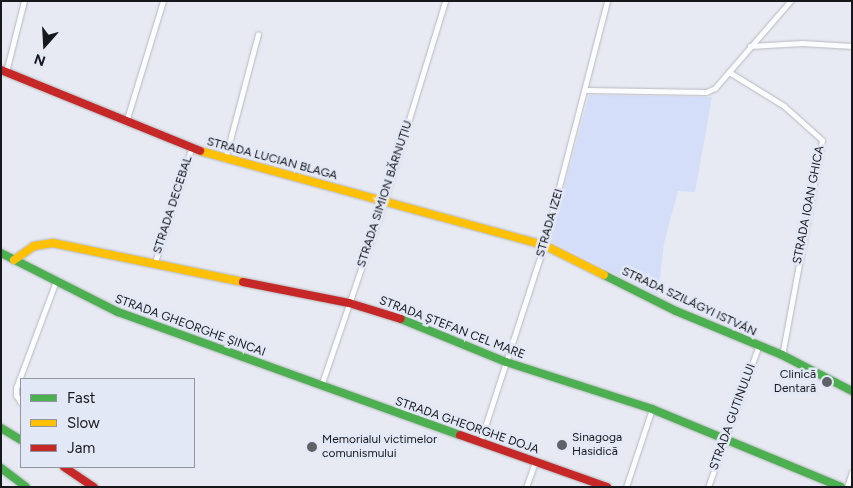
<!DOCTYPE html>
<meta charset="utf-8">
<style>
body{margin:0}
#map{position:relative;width:853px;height:488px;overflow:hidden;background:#e7eaf2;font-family:Figtree,sans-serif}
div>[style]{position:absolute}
.green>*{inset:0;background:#d4def8}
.roads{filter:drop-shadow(0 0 1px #b7b8be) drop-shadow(0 0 1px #b7b8be)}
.street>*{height:5px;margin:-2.5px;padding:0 2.5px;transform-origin:2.5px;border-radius:2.5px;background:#fbfcfd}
.fast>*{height:8px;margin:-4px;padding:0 4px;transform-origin:4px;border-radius:4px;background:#4caf50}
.slow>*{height:8px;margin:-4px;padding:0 4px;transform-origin:4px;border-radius:4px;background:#ffc107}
.jam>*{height:8px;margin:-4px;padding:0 4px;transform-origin:4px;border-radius:4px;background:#c62828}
.dots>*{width:14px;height:14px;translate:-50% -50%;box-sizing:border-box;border:2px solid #e3e8f6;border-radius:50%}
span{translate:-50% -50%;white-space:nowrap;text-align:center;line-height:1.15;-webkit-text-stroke:5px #e3e8f6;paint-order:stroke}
.street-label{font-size:12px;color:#16181c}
.poi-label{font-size:12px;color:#16181c}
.right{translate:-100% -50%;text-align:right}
.left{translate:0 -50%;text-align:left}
.frame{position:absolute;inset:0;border:2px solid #16181c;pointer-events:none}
.legend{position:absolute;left:20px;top:378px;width:175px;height:90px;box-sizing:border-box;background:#e3e8f6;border:1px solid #91959f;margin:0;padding:6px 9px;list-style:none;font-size:15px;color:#16181c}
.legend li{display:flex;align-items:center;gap:10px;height:25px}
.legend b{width:25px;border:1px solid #91959f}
.north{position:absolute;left:20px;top:20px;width:50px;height:50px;-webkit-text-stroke:4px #e3e8f6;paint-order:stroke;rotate:199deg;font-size:14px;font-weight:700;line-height:20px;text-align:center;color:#16181c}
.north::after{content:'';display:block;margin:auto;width:18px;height:22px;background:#16181c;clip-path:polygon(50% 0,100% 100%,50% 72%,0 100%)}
</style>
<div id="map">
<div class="green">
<div style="clip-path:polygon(589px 95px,712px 97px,695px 192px,678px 191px,664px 243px,658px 295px,550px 241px)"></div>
</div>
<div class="roads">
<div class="street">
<div style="left:750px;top:46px;width:52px;rotate:-3.3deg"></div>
<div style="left:802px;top:43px;width:50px;rotate:3.4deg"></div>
<div style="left:6px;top:72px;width:73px;rotate:-75.8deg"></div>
<div style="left:729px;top:72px;width:65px;rotate:31.7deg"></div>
<div style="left:784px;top:106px;width:51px;rotate:41.8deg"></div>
<div style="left:822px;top:140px;width:219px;rotate:100.5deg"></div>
<div style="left:586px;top:90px;width:120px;rotate:1deg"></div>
<div style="left:706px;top:92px;width:10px;rotate:-24deg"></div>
<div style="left:715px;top:88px;width:115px;rotate:-49.2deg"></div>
<div style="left:126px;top:122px;width:127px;rotate:-73deg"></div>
<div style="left:225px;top:159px;width:129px;rotate:-75.2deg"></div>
<div style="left:155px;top:262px;width:119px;rotate:-72.3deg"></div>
<div style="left:321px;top:386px;width:195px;rotate:-71.2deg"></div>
<div style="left:384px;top:201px;width:209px;rotate:-73deg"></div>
<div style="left:21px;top:403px;width:9px;rotate:-122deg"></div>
<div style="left:16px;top:395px;width:7px;rotate:-90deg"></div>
<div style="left:16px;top:388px;width:114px;rotate:-69.5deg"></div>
<div style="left:480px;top:442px;width:207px;rotate:-72deg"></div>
<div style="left:544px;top:245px;width:252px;rotate:-75.5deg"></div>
<div style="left:526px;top:487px;width:27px;rotate:-70deg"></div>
<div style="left:626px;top:487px;width:82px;rotate:-71.6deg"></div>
<div style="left:708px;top:487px;width:149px;rotate:-70.3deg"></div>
<div style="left:847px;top:487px;width:16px;rotate:-72deg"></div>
</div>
<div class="fast">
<div style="left:1px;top:253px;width:131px;rotate:26.8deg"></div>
<div style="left:118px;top:312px;width:363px;rotate:19.8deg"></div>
<div style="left:604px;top:275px;width:80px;rotate:26.6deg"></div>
<div style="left:676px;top:311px;width:115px;rotate:22.5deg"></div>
<div style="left:782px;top:355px;width:79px;rotate:27.2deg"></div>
<div style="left:401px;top:319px;width:113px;rotate:22.3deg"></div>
<div style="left:506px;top:362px;width:153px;rotate:17.8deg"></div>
<div style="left:652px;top:409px;width:204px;rotate:22.4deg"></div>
<div style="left:1px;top:428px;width:23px;rotate:31deg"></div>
<div style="left:1px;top:468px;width:31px;rotate:37deg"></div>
</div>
<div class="slow">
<div style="left:200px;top:151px;width:357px;rotate:15.3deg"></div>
<div style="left:544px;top:245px;width:67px;rotate:26.6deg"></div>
<div style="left:14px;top:260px;width:24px;rotate:-35deg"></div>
<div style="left:34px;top:246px;width:19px;rotate:-9deg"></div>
<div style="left:53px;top:243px;width:194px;rotate:11.6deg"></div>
</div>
<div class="jam">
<div style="left:1px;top:70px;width:215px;rotate:22.1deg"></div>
<div style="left:243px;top:282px;width:108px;rotate:11.2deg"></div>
<div style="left:349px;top:303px;width:54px;rotate:17.1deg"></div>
<div style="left:460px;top:435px;width:156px;rotate:19.5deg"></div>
<div style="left:64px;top:467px;width:36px;rotate:34deg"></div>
</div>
</div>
<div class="dots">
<div style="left:827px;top:382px;background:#5f6267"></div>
<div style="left:562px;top:445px;background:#5f6267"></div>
<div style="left:312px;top:447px;background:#5f6267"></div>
</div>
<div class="street-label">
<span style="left:272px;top:159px;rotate:15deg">STRADA LUCIAN BLAGA</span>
<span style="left:385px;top:194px;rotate:-72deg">STRADA SIMION BĂRNUȚIU</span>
<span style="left:173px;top:205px;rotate:-72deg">STRADA DECEBAL</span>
<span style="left:809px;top:205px;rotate:-79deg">STRADA IOAN GHICA</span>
<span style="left:550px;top:223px;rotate:-74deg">STRADA IZEI</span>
<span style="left:689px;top:302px;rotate:25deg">STRADA SZILÁGYI ISTVÁN</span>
<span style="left:190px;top:326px;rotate:20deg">STRADA GHEORGHE ȘINCAI</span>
<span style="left:452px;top:328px;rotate:21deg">STRADA ȘTEFAN CEL MARE</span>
<span style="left:733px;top:417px;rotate:-70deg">STRADA GUTINULUI</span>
<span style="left:467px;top:426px;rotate:19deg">STRADA GHEORGHE DOJA</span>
</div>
<div class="poi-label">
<span class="right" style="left:816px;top:382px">Clinică<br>Dentară</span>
<span class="left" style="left:572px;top:445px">Sinagoga<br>Hasidică</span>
<span class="left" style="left:322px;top:447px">Memorialul victimelor<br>comunismului</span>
</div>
<div class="frame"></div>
<ul class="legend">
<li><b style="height:6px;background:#4caf50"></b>Fast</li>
<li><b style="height:6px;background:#ffc107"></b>Slow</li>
<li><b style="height:6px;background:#c62828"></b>Jam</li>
</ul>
<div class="north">N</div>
</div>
